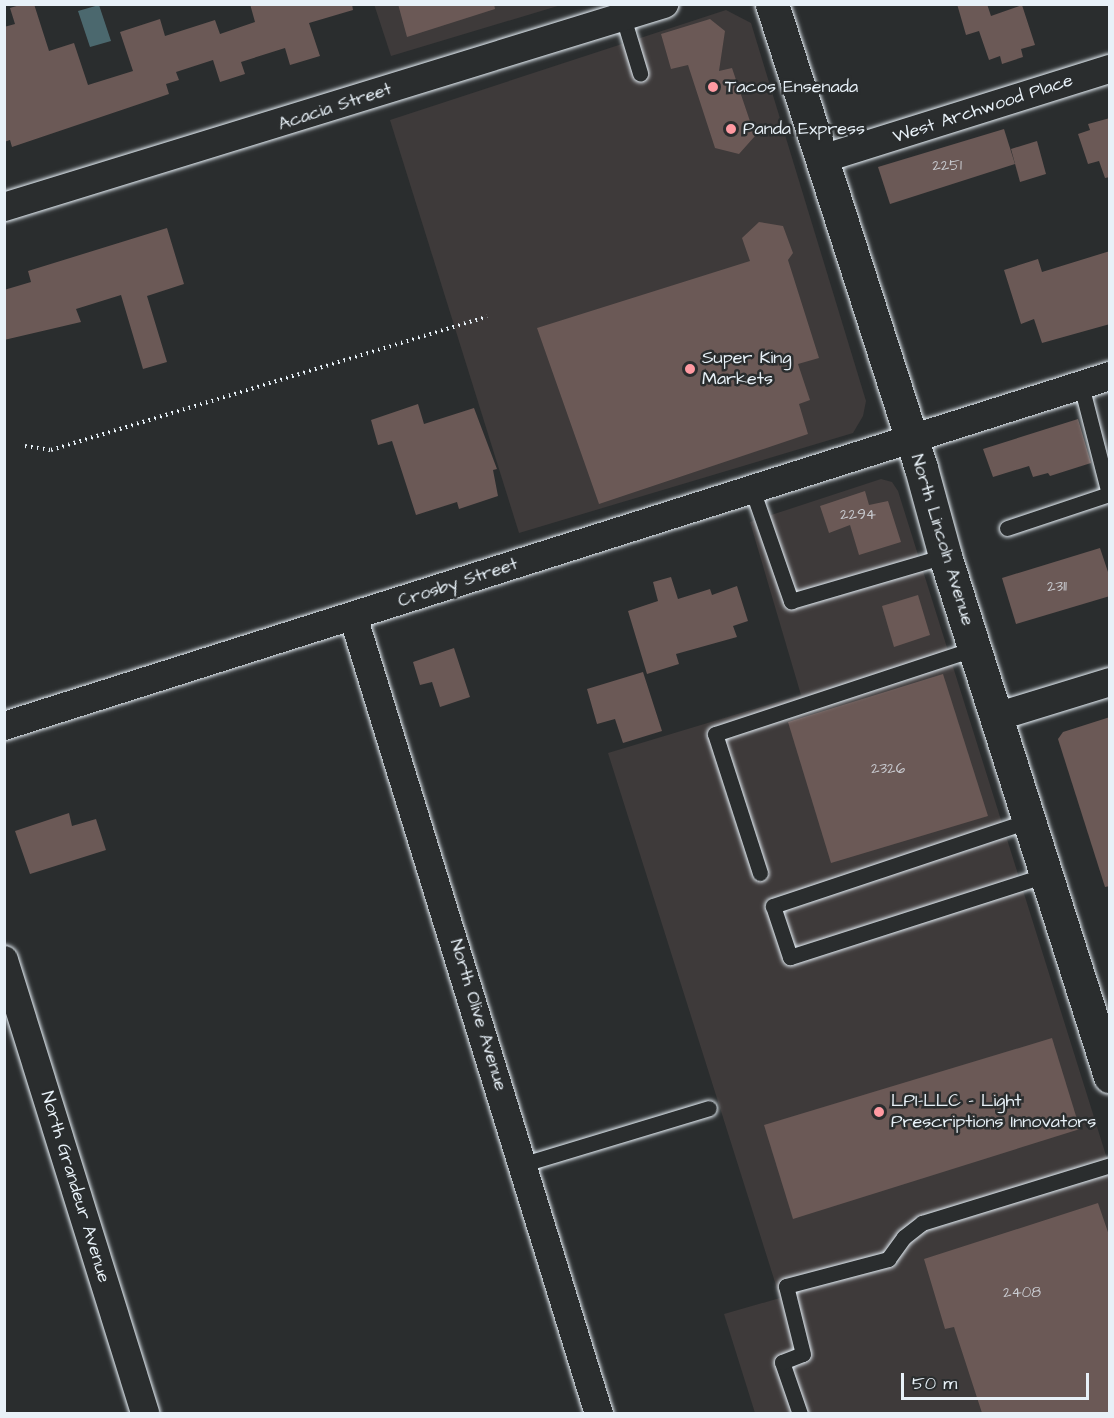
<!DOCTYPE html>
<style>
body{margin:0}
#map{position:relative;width:1114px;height:1418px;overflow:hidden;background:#2a2d2e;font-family:"Architects Daughter",sans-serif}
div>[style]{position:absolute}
.built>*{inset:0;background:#3e3a3a}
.water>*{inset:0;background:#4b686e}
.building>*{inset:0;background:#6b5956}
.path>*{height:4px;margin-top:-2px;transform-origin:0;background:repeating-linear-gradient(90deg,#e8f1f8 0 1.5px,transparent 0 6px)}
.roads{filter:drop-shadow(0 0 2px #e8f1f8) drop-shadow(0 0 2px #e8f1f8)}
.lane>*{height:15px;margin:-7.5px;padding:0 7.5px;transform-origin:7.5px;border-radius:7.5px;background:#2a2d2e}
.street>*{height:28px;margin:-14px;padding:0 14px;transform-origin:14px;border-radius:14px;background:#2a2d2e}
.secondary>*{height:33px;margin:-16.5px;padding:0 16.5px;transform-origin:16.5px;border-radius:16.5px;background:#2a2d2e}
.dots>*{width:16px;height:16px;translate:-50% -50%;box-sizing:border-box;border:3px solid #2a2d2e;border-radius:50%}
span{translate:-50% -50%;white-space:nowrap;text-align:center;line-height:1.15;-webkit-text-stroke:5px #2a2d2e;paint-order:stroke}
.number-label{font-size:15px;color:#c9cbd0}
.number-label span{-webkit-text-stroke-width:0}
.poi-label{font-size:18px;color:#e8f1f8}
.left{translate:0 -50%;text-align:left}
.street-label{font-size:18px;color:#e8f1f8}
.frame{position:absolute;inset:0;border:6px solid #e8f1f8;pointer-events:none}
.scale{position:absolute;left:901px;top:1373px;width:188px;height:27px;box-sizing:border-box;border:3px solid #e8f1f8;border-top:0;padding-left:8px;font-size:18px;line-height:21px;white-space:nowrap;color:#e8f1f8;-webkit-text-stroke:4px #2a2d2e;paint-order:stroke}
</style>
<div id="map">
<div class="built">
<div style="clip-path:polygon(374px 4px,561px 5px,391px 56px)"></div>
<div style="clip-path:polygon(726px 10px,751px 23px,866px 401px,863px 416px,853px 433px,519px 533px,390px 120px)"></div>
<div style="clip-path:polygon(881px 479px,892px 482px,898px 491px,1109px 1165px,1109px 1413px,755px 1413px,724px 1314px,780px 1298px,608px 753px,801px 695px,750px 522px)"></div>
</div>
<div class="water">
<div style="clip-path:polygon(99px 5px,111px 41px,90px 47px,78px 11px)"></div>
</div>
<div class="building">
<div style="clip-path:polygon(23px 4px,34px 4px,49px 51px,74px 43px,88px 85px,133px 71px,120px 32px,160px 19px,165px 36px,215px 20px,220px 34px,255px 22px,250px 4px,352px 4px,353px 10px,309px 23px,320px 56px,290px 65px,285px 48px,241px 62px,245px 74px,220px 82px,213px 60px,176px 72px,179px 80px,166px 84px,169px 94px,12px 147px,10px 140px,4px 142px,4px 27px,15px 24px,10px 8px)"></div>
<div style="clip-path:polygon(398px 4px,494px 4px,495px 9px,407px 37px)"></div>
<div style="clip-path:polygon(957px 4px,987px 4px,991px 16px,1022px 5px,1035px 45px,1021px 49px,1023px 57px,1002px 64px,1000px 56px,989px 60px,979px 31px,966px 35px)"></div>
<div style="clip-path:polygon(710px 19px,725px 31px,719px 71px,732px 68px,755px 136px,739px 154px,715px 148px,688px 65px,671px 69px,661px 34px)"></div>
<div style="clip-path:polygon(1110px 118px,1110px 177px,1105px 178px,1099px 161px,1088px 164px,1078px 134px,1090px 130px,1088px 124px)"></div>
<div style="clip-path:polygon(1004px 129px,1015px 164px,890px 204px,878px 167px)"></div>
<div style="clip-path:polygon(1037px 141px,1046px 174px,1020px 182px,1011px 149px)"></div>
<div style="clip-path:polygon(759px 222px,783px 226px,793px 253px,788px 260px,819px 358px,798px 364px,810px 400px,799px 404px,808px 434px,599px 504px,537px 328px,750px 261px,742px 238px)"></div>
<div style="clip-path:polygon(167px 228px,184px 284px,147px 296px,167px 362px,143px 369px,121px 295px,76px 309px,81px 322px,4px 340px,4px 290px,31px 282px,28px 271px)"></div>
<div style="clip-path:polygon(1110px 251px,1110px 324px,1042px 343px,1034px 319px,1021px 324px,1004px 270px,1038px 259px,1042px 272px)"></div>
<div style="clip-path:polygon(418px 404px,424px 424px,474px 408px,497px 469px,493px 470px,498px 496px,459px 509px,457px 502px,416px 515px,392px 441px,378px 445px,371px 420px)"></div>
<div style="clip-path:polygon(1078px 419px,1091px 463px,1050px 476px,1048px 473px,1033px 477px,1029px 466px,993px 477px,983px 449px)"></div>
<div style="clip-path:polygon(865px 491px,869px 505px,888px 501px,901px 542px,859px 555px,850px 525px,829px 533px,820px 506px)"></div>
<div style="clip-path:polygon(1100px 548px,1110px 578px,1110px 596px,1016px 624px,1002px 578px)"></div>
<div style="clip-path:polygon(671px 577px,678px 599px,710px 589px,712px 595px,737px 586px,748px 621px,733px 626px,737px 637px,676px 654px,679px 664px,647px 674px,628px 611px,658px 601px,653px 582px)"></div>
<div style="clip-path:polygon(918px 595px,930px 635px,894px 647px,882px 606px)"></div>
<div style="clip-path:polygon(454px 648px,470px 697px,440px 707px,432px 682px,420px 685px,413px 662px)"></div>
<div style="clip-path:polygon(643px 672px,662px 731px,623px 743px,615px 719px,597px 724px,587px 689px)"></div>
<div style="clip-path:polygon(943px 674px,988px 816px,831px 863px,788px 722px)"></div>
<div style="clip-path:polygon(1110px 717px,1110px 886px,1105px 887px,1058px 739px,1063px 732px)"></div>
<div style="clip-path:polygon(69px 813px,72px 826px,96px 819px,106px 850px,30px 874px,15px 831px)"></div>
<div style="clip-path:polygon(1052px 1038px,1080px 1129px,793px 1219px,764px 1125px)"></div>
<div style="clip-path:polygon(1098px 1203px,1110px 1238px,1110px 1413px,982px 1413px,954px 1327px,945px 1329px,924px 1259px)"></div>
</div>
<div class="path">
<div style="left:25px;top:446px;width:26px;rotate:9deg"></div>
<div style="left:51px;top:450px;width:456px;rotate:-17deg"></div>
</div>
<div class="roads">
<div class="lane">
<div style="left:623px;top:17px;width:59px;rotate:73.1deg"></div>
<div style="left:752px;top:489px;width:119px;rotate:70.8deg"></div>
<div style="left:791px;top:601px;width:160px;rotate:-16.3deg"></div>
<div style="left:1007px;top:528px;width:108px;rotate:-18.4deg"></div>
<div style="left:1109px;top:494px;width:113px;rotate:-104.4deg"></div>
<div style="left:1028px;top:821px;width:269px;rotate:161.6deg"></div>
<div style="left:773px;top:906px;width:54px;rotate:71.6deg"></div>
<div style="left:790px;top:957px;width:269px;rotate:-17.8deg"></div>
<div style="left:760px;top:873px;width:146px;rotate:-107.9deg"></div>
<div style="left:715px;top:734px;width:273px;rotate:-18.2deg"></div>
<div style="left:524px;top:1164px;width:193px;rotate:-16.8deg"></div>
<div style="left:800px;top:1414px;width:55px;rotate:-109.1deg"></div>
<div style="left:782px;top:1362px;width:22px;rotate:-21deg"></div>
<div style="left:803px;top:1354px;width:70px;rotate:-104deg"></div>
<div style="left:786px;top:1286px;width:106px;rotate:-14.8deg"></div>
<div style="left:888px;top:1259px;width:27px;rotate:-54deg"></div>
<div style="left:904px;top:1237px;width:23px;rotate:-38deg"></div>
<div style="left:922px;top:1223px;width:197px;rotate:-17.1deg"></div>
</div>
<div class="street">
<div style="left:822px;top:159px;width:302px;rotate:-17.4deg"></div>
<div style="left:4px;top:207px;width:691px;rotate:-17.1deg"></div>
<div style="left:353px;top:616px;width:835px;rotate:72.87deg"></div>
<div style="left:996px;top:717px;width:119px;rotate:-17.1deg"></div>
<div style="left:4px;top:726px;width:1160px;rotate:-17.56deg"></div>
<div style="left:4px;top:960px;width:475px;rotate:72.7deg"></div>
</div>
<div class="secondary">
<div style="left:772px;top:4px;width:487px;rotate:72.2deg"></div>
<div style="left:921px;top:468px;width:91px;rotate:74.7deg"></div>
<div style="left:945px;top:556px;width:546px;rotate:72.4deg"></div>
</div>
</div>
<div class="dots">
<div style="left:713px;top:87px;background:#ff9aa2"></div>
<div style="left:731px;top:129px;background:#ff9aa2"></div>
<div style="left:690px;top:369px;background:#ff9aa2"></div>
<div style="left:879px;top:1112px;background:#ff9aa2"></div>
</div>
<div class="number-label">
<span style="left:947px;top:166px">2251</span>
<span style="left:858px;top:515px">2294</span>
<span style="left:1057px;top:587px">2311</span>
<span style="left:888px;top:769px">2326</span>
<span style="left:1022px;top:1293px">2408</span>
</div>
<div class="poi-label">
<span class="left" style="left:725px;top:87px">Tacos Ensenada</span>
<span class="left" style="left:743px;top:129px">Panda Express</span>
<span class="left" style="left:702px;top:369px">Super King<br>Markets</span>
<span class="left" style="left:891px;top:1112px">LPI-LLC - Light<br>Prescriptions Innovators</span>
</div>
<div class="street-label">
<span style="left:335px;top:107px;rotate:-18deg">Acacia Street</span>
<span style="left:983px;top:109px;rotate:-18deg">West Archwood Place</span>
<span style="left:942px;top:540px;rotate:73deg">North Lincoln Avenue</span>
<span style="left:458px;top:583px;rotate:-18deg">Crosby Street</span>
<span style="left:478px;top:1015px;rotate:73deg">North Olive Avenue</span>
<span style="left:75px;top:1187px;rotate:73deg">North Grandeur Avenue</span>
</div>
<div class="frame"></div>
<div class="scale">50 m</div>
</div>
